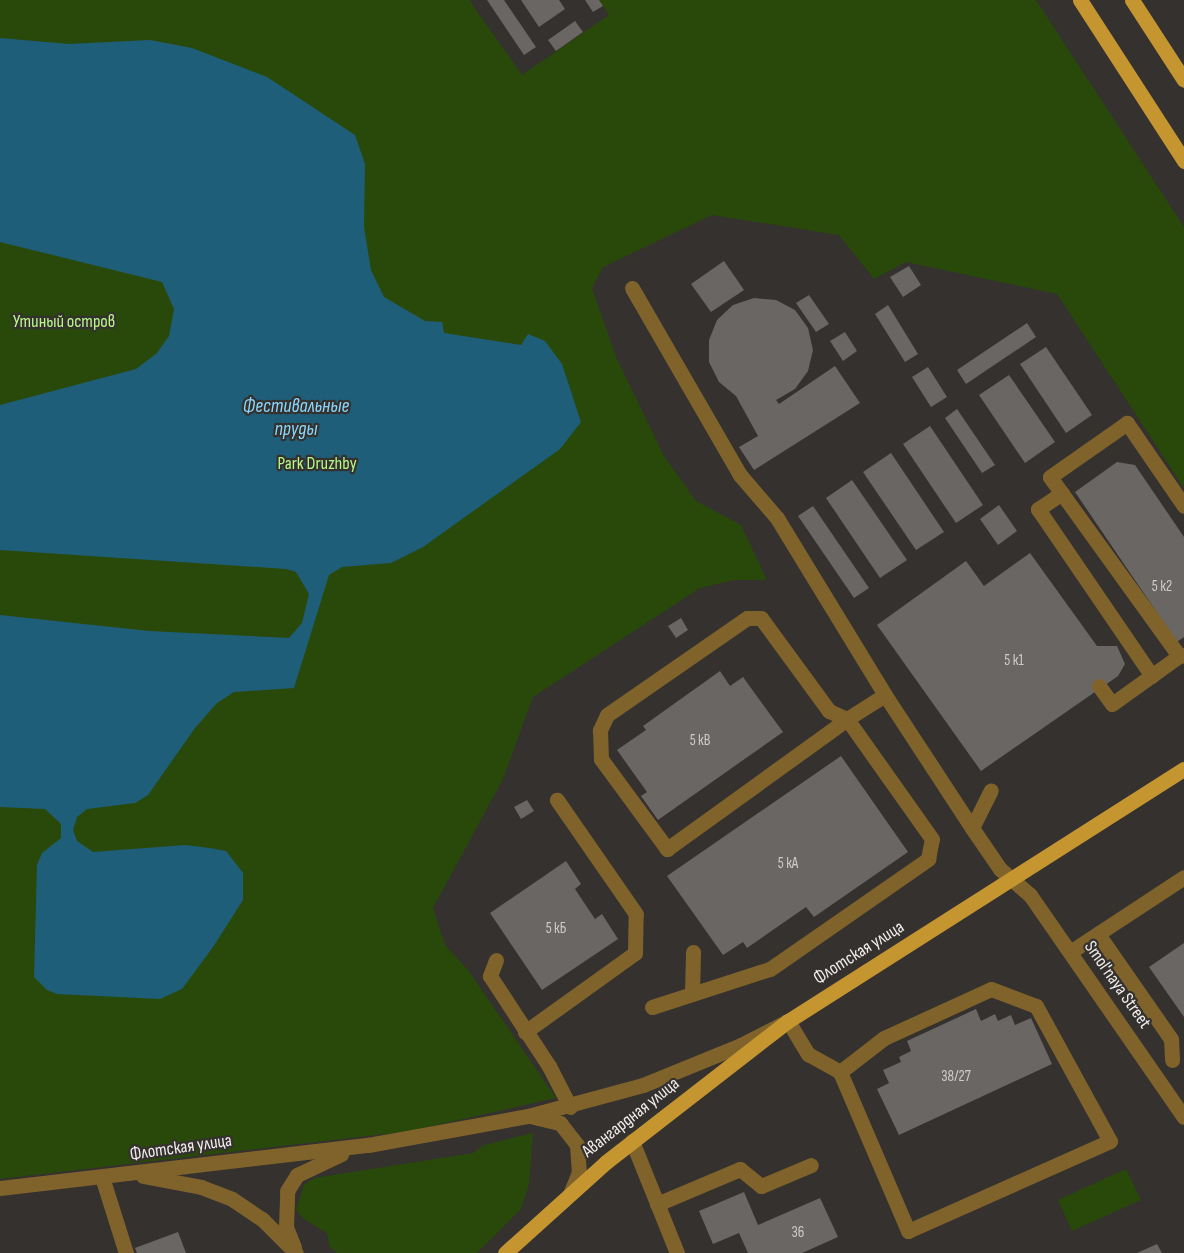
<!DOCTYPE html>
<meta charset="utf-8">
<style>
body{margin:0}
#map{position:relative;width:1184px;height:1253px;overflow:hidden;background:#34312f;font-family:"Sofia Sans Condensed",sans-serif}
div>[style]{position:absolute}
.green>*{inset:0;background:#29490b}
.water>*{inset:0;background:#1f5e78}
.building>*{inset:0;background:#6a6664}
.minor>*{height:15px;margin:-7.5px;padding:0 7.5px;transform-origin:7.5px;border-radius:7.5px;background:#80632a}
.major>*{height:15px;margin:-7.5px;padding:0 7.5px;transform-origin:7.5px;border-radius:7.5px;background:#c59530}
span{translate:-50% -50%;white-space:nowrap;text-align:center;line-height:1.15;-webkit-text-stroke:4.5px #34312f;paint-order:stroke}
.number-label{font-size:15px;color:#cecbca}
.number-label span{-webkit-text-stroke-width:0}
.park-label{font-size:18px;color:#b7f788}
.street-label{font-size:18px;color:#f0edec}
.water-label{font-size:20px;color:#88d8fd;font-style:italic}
</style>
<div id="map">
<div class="green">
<div style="clip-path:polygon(0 0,469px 0,522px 75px,609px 15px,599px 0,1036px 0,1184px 227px,1184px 488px,1057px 294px,906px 262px,874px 279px,839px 235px,712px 215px,603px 267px,592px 288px,616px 357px,664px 456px,696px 501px,741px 525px,767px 580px,734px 580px,700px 588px,533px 697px,503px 779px,433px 908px,445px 945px,468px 970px,556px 1098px,410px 1131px,0 1179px)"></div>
<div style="clip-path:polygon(533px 1133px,529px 1184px,521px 1209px,477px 1253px,337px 1253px,329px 1246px,327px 1233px,304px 1219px,296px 1210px,304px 1185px,314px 1178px,473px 1153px,484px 1145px)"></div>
<div style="clip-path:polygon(1126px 1169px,1141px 1200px,1072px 1231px,1058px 1200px)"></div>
</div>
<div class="water">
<div style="clip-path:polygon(0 38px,69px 44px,150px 40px,192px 48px,267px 77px,355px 135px,365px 164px,364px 227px,371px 270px,384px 297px,425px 321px,442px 322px,444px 333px,521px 345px,528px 334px,545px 341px,562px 364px,581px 422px,560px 449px,423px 547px,391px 563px,342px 567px,329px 575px,294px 688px,234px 692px,217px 703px,195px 728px,148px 795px,135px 803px,87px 809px,77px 817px,73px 830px,77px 841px,93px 852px,185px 845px,210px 848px,226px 851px,243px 873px,243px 900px,213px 947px,182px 989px,160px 999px,57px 994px,47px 990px,34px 977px,37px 865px,42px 853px,61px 838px,61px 824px,45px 809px,0 807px,0 615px,149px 631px,289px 638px,302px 623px,309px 594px,296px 572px,286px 569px,0 550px,0 405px,136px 369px,157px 353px,169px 336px,174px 309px,162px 282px,0 242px)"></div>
</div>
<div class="building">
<div style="clip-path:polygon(487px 0,504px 0,536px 47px,524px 55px)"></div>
<div style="clip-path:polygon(521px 0,559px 0,565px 9px,539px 27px)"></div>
<div style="clip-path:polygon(585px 0,599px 0,603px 6px,593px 12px)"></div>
<div style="clip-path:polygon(575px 21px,583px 32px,556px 51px,548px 40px)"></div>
<div style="clip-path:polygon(724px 261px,744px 290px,711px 312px,691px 284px)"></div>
<div style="clip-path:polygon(909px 266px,921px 285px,903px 297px,890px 277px)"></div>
<div style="clip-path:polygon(809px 295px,829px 324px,816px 332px,796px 303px)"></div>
<div style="clip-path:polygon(754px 298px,776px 300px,795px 310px,808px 328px,813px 350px,808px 371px,795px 389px,776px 400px,779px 404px,835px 366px,860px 403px,754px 470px,739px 447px,758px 436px,736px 396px,719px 382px,709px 362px,709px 340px,717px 320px,733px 305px)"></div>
<div style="clip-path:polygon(888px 305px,918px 354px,905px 362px,875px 314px)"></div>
<div style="clip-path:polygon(1027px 323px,1036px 337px,966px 384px,957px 370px)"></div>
<div style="clip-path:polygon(845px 332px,857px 351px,843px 361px,830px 341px)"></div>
<div style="clip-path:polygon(1046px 347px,1092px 415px,1066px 433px,1020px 364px)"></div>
<div style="clip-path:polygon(928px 367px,947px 397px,931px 407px,912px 377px)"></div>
<div style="clip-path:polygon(1009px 375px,1055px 442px,1025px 463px,979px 395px)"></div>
<div style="clip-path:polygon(957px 409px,995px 465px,982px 473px,945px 418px)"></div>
<div style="clip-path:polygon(930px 426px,983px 505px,956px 523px,903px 444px)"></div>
<div style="clip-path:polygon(891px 453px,944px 532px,916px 550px,863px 472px)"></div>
<div style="clip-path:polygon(1117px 462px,1135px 465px,1184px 537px,1184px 637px,1177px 642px,1075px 492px)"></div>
<div style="clip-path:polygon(852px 480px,907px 560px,880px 578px,826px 498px)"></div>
<div style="clip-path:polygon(999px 505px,1017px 531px,998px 545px,980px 519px)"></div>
<div style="clip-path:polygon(813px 506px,869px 588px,854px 598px,798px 516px)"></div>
<div style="clip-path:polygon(1030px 553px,1097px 646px,1117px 646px,1125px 664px,1118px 676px,981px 771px,877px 625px,966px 561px,984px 586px)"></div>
<div style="clip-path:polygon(681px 618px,688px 630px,676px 638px,668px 626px)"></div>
<div style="clip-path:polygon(720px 671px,730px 686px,743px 677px,783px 732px,658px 820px,641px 796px,647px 792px,617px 750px,646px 730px,643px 726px)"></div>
<div style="clip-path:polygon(841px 756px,908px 852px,814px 917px,806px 907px,747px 948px,743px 942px,723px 955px,667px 876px)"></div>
<div style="clip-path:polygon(527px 800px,534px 811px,521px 819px,514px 807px)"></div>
<div style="clip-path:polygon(566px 861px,581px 884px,575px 889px,595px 919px,602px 914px,618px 939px,542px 990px,490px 913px)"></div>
<div style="clip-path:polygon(1184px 943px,1184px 1017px,1149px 967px)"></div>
<div style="clip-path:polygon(976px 1009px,981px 1021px,995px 1014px,998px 1021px,1011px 1015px,1015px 1025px,1031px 1018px,1052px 1064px,899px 1135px,877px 1089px,889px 1083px,883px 1070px,901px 1062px,899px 1057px,911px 1051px,907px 1041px)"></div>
<div style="clip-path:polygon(744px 1192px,758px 1225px,820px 1198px,838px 1237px,802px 1253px,748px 1253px,739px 1233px,713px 1244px,699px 1211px)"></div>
<div style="clip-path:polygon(178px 1232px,186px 1253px,137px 1253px,135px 1248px)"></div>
<div style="clip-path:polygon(1157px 1244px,1162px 1253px,1137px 1253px)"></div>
</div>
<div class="minor">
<div style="left:632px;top:288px;width:216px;rotate:60deg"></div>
<div style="left:740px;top:475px;width:57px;rotate:49.3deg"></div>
<div style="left:777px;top:518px;width:207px;rotate:58.6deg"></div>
<div style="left:885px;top:695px;width:159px;rotate:56.8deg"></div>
<div style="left:972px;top:828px;width:50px;rotate:55.7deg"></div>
<div style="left:1000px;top:869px;width:40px;rotate:41deg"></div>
<div style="left:1030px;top:895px;width:270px;rotate:55.3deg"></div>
<div style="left:1062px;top:493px;width:29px;rotate:146deg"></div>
<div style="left:1038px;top:509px;width:202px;rotate:55.7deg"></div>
<div style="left:1184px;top:506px;width:101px;rotate:-124.5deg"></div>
<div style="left:1127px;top:423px;width:94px;rotate:145deg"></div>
<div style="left:1050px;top:477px;width:221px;rotate:54.2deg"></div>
<div style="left:1179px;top:656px;width:5px;rotate:-11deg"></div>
<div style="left:1099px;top:686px;width:22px;rotate:54deg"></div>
<div style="left:1112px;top:704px;width:82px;rotate:-35.6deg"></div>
<div style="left:972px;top:828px;width:42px;rotate:-63.4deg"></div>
<div style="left:1098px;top:934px;width:128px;rotate:55.2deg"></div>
<div style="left:1171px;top:1039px;width:21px;rotate:87deg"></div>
<div style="left:1070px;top:952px;width:136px;rotate:-33.3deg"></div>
<div style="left:496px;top:960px;width:17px;rotate:111deg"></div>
<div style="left:490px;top:976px;width:108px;rotate:56.8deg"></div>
<div style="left:549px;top:1066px;width:46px;rotate:62.9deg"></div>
<div style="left:692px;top:994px;width:42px;rotate:-88.6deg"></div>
<div style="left:652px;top:1007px;width:124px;rotate:-17.9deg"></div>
<div style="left:770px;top:969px;width:193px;rotate:-34.8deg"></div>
<div style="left:928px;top:859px;width:20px;rotate:-79deg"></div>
<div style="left:932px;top:839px;width:147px;rotate:-125.3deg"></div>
<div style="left:847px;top:719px;width:20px;rotate:-156deg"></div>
<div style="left:829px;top:711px;width:115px;rotate:-126.2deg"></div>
<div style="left:761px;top:618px;width:14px;rotate:180deg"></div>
<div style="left:747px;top:618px;width:170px;rotate:145.3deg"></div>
<div style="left:607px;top:715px;width:17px;rotate:115deg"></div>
<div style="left:600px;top:730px;width:29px;rotate:88deg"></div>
<div style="left:601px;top:759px;width:112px;rotate:53.7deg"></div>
<div style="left:667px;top:849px;width:222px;rotate:-35.8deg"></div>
<div style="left:847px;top:719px;width:45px;rotate:-32.3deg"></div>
<div style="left:525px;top:1032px;width:135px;rotate:-35.7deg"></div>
<div style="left:635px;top:953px;width:39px;rotate:-89deg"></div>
<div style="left:636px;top:914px;width:139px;rotate:-124.7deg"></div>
<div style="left:534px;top:1117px;width:27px;rotate:13deg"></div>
<div style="left:560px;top:1123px;width:28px;rotate:52deg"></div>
<div style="left:577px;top:1145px;width:27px;rotate:86deg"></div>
<div style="left:579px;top:1172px;width:22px;rotate:112deg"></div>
<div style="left:632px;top:1141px;width:121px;rotate:68.1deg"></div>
<div style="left:143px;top:1176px;width:59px;rotate:10.7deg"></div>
<div style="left:201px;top:1187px;width:33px;rotate:21deg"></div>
<div style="left:232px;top:1199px;width:36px;rotate:34deg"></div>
<div style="left:262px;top:1219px;width:48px;rotate:45deg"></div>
<div style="left:102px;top:1177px;width:80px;rotate:72.5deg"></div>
<div style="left:0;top:1188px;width:371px;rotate:-6.7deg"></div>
<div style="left:368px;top:1145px;width:163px;rotate:-10.3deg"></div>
<div style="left:528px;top:1116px;width:119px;rotate:-15.1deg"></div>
<div style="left:643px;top:1085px;width:106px;rotate:-22.2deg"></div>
<div style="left:741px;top:1045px;width:53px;rotate:-27.1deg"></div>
<div style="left:788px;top:1021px;width:39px;rotate:59deg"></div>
<div style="left:808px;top:1054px;width:37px;rotate:29deg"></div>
<div style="left:840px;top:1072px;width:173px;rotate:66.8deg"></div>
<div style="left:908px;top:1231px;width:221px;rotate:-24deg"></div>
<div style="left:1110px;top:1141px;width:154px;rotate:-118.7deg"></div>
<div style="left:1036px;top:1006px;width:48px;rotate:-159.3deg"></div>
<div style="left:991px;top:989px;width:118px;rotate:155.4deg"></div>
<div style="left:884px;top:1038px;width:56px;rotate:142.3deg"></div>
<div style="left:657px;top:1204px;width:90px;rotate:-22.9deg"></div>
<div style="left:740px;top:1169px;width:27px;rotate:39deg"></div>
<div style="left:761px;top:1186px;width:54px;rotate:-22.8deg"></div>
<div style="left:294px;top:1247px;width:22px;rotate:-112deg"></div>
<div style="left:286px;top:1227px;width:36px;rotate:-88deg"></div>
<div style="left:287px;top:1191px;width:19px;rotate:-58deg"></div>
<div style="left:297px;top:1175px;width:49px;rotate:-25.5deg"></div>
</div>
<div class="major">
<div style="left:1080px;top:0;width:192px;rotate:57.1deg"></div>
<div style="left:1132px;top:0;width:95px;rotate:57deg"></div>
<div style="left:505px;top:1253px;width:136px;rotate:-42deg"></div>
<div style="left:606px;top:1162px;width:230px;rotate:-37.8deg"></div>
<div style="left:788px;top:1021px;width:469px;rotate:-32.5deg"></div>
</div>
<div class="number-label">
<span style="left:1162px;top:587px">5 к2</span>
<span style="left:1014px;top:661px">5 к1</span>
<span style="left:700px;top:741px">5 кВ</span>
<span style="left:788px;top:864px">5 кА</span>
<span style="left:556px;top:929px">5 кБ</span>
<span style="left:956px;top:1077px">38/27</span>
<span style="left:798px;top:1233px">36</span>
</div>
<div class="park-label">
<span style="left:64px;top:322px">Утиный остров</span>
<span style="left:317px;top:464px">Park Druzhby</span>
</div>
<div class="street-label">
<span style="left:859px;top:953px;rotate:-32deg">Флотская улица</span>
<span style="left:1117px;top:985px;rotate:55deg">Smol'naya Street</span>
<span style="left:631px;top:1118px;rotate:-38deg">Авангардная улица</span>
<span style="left:181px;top:1148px;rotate:-8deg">Флотская улица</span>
</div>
<div class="water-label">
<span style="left:296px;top:418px">Фестивальные<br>пруды</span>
</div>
</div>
